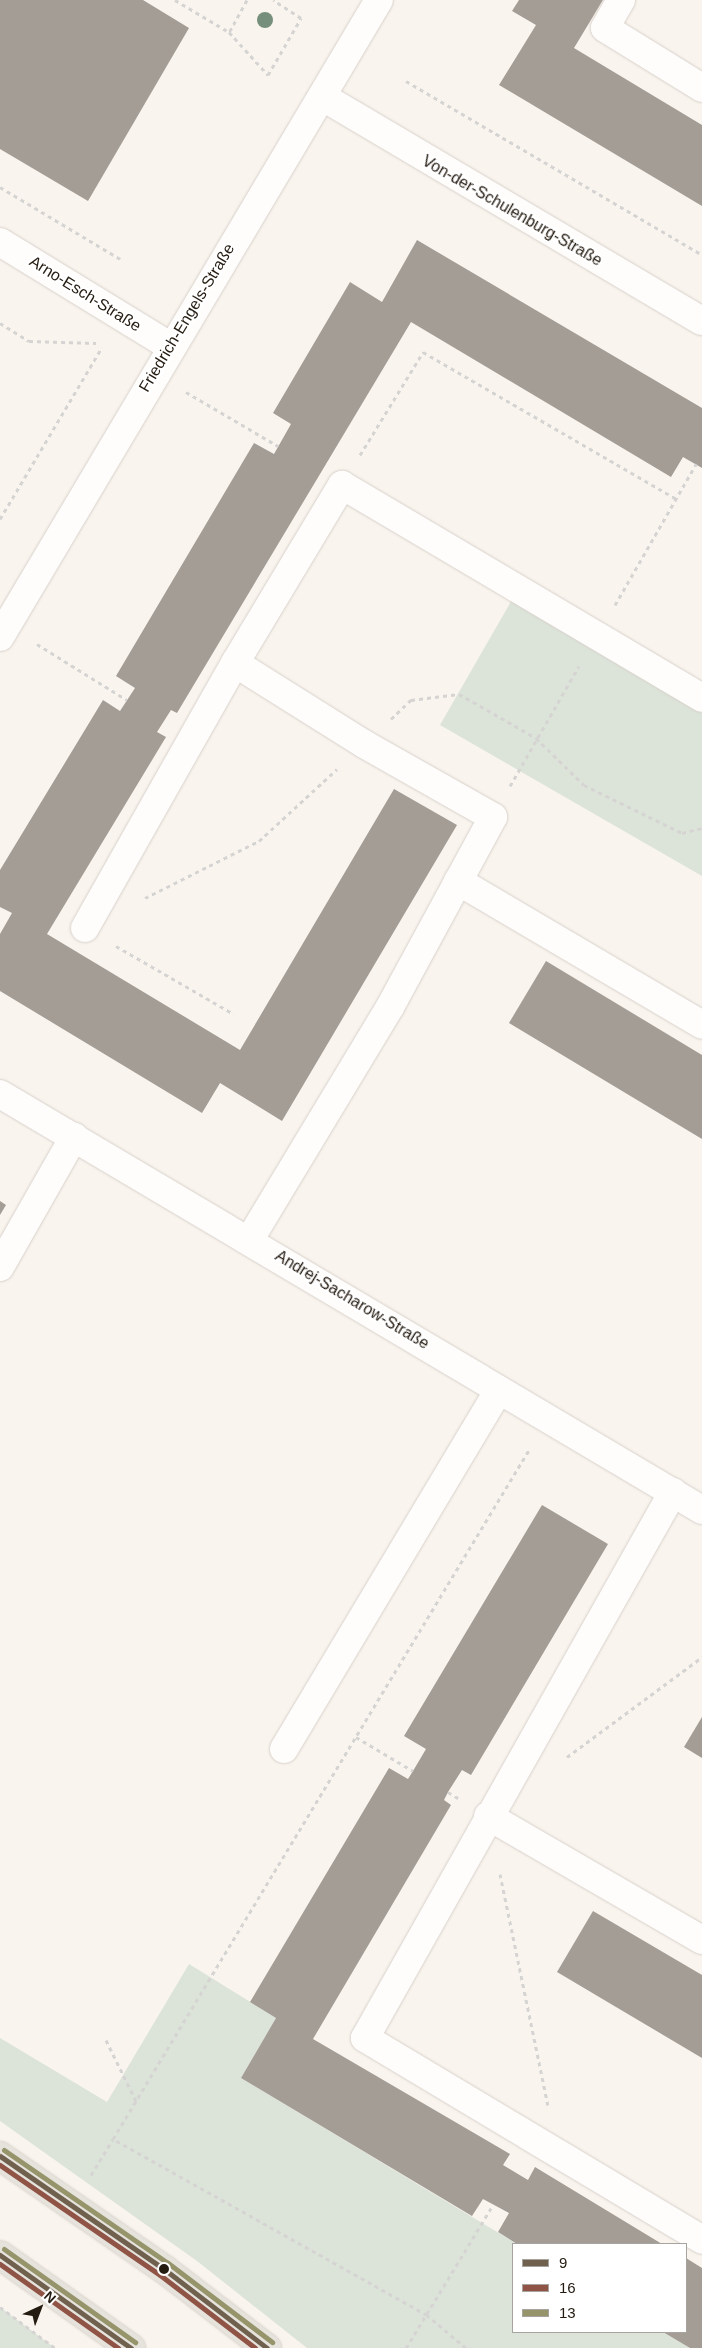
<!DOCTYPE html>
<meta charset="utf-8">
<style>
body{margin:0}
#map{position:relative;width:702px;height:2348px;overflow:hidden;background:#f9f4ee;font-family:Arial,sans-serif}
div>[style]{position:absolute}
.green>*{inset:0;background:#dce4da}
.building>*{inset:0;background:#a39d96}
.path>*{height:3px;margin-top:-1.5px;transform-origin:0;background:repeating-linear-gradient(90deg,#d5d4d2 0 4px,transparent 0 8px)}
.roads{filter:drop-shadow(0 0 1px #d8d1ca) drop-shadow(0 0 1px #d8d1ca)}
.minor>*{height:28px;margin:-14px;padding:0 14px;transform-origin:14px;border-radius:14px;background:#fefdfc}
.major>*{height:28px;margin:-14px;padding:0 14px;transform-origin:14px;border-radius:14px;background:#e6e3dd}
.bus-1>*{height:5px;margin:-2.5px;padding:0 2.5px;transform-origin:2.5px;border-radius:2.5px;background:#70614f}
.bus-2>*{height:5px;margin:-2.5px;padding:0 2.5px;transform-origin:2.5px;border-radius:2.5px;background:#8f5445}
.bus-3>*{height:5px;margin:-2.5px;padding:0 2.5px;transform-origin:2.5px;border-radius:2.5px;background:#96946b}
.trees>*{width:16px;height:16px;margin:-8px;border-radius:50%;background:#768f7c}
.dots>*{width:14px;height:14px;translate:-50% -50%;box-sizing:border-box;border:2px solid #fff;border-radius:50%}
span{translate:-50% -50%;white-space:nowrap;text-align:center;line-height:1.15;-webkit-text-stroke:5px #fff;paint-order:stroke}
.street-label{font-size:16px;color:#241b11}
.legend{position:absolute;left:512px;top:2243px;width:175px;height:90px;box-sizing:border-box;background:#fff;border:1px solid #a7a4a0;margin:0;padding:6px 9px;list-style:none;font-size:15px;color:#241b11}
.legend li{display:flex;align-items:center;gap:10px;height:25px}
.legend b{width:25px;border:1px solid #a7a4a0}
.north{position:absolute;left:15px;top:2283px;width:50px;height:50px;-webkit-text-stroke:4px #fff;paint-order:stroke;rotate:43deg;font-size:14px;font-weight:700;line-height:20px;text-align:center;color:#241b11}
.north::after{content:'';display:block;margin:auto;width:18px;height:22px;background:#241b11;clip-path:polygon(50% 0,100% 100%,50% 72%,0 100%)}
</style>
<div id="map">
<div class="green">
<div style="clip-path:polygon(517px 591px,702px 698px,702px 876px,440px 725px)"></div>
<div style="clip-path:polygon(189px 1964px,276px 2018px,241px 2078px,517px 2244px,513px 2244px,513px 2332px,663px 2332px,690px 2348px,307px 2348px,197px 2261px,0 2121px,0 2038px,107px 2102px)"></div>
<div style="clip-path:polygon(0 2307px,55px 2348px,0 2348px)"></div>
</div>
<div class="building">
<div style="clip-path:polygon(0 0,143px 0,189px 28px,88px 201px,0 149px)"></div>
<div style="clip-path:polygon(519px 0,603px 0,574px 48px,702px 125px,702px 206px,499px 85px,536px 25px,512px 11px)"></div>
<div style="clip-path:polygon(417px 240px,702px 408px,702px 468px,683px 457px,671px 477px,411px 322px,177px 713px,171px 710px,157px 732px,166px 737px,47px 934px,240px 1050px,394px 789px,457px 825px,282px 1121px,220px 1083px,202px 1113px,0 991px,0 934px,12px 913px,0 907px,0 870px,103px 700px,120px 711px,135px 688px,116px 676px,254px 443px,274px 454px,291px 424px,273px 413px,350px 282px,382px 302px)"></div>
<div style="clip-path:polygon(546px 961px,702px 1055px,702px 1139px,509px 1023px)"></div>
<div style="clip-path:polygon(0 1201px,6px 1205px,0 1215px)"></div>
<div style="clip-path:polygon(542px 1505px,608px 1544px,471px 1775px,462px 1770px,448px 1792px,444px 1800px,451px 1805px,313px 2039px,510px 2154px,503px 2165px,528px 2180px,535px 2167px,662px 2244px,517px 2244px,498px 2232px,509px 2213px,483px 2199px,472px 2216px,241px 2078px,276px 2018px,250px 2002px,389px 1768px,408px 1779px,413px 1771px,426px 1749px,404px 1736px)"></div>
<div style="clip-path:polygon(702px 1717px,702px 1758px,684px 1747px)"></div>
<div style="clip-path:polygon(593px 1911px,702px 1975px,702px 2058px,557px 1972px)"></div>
<div style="clip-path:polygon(686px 2258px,702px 2268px,702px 2348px,690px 2348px,663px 2332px,686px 2332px)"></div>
</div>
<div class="path">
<div style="left:175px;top:0;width:63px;rotate:30.7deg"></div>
<div style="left:247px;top:0;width:37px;rotate:119deg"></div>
<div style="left:229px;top:32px;width:58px;rotate:47.8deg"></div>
<div style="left:268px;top:75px;width:66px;rotate:-59.9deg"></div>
<div style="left:301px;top:18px;width:33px;rotate:-147deg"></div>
<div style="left:406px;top:81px;width:343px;rotate:30.4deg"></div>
<div style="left:0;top:187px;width:142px;rotate:30.9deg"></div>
<div style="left:0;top:323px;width:34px;rotate:32deg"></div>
<div style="left:29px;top:341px;width:67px;rotate:1.7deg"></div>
<div style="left:186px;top:392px;width:107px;rotate:30.4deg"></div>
<div style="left:360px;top:455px;width:121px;rotate:-58.5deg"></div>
<div style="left:423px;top:352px;width:293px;rotate:30.1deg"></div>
<div style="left:0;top:519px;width:200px;rotate:-59.3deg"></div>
<div style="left:615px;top:605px;width:163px;rotate:-60.1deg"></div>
<div style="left:37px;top:644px;width:106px;rotate:31.9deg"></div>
<div style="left:391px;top:719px;width:28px;rotate:-44deg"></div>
<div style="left:411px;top:700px;width:48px;rotate:-7.1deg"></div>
<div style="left:459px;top:694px;width:89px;rotate:29.7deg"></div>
<div style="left:536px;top:738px;width:67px;rotate:44.4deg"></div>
<div style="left:584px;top:785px;width:109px;rotate:26.1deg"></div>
<div style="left:682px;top:833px;width:21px;rotate:-14deg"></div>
<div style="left:510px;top:786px;width:138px;rotate:-60.1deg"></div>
<div style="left:145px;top:898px;width:127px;rotate:-26.6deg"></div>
<div style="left:259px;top:841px;width:106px;rotate:-42.7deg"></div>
<div style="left:116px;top:946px;width:136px;rotate:30deg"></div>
<div style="left:356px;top:1737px;width:66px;rotate:30.8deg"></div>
<div style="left:567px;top:1757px;width:168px;rotate:-36.5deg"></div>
<div style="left:448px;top:1792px;width:12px;rotate:31deg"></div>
<div style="left:500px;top:1874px;width:236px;rotate:78.3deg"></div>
<div style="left:106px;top:2040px;width:68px;rotate:63.8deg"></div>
<div style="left:91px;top:2175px;width:42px;rotate:-58.6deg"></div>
<div style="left:0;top:2307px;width:69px;rotate:36.7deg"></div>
<div style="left:406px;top:2348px;width:167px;rotate:-58.7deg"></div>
<div style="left:466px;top:2348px;width:51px;rotate:-139.8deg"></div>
<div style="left:427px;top:2315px;width:360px;rotate:-150.7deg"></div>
<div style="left:113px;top:2139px;width:805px;rotate:-58.88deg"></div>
</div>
<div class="roads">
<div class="minor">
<div style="left:621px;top:0;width:32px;rotate:120deg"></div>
<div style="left:605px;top:28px;width:114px;rotate:31.7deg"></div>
<div style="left:323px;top:97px;width:440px;rotate:30.6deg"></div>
<div style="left:0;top:242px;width:199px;rotate:31.5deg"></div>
<div style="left:0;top:637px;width:741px;rotate:-59.25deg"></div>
<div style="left:458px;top:881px;width:283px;rotate:30.5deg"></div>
<div style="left:85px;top:928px;width:305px;rotate:-60.5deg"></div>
<div style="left:0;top:1094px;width:816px;rotate:30.65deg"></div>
<div style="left:250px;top:1239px;width:271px;rotate:-58.9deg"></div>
<div style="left:390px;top:1007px;width:216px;rotate:-61.5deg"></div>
<div style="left:493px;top:817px;width:148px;rotate:-150.5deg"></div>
<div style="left:364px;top:744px;width:152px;rotate:-147.9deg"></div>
<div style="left:235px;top:663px;width:208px;rotate:-59deg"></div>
<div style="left:342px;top:485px;width:418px;rotate:30.6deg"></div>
<div style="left:0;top:1267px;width:150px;rotate:-60.4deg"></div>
<div style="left:673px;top:1492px;width:627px;rotate:119.43deg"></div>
<div style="left:365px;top:2038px;width:393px;rotate:30.9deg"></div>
<div style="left:284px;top:1749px;width:418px;rotate:-59.1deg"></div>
<div style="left:488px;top:1816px;width:247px;rotate:30.1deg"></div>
</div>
<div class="major">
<div style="left:0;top:2156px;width:199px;rotate:34.6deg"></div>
<div style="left:164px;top:2269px;width:130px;rotate:37.5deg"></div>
<div style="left:0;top:2255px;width:161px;rotate:35.4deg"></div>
</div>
</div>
<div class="bus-1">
<div style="left:0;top:2156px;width:199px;rotate:34.6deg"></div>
<div style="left:164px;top:2269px;width:130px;rotate:37.5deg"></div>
<div style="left:0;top:2255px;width:161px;rotate:35.4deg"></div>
</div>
<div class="bus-2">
<div style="left:0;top:2165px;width:194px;rotate:34.5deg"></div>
<div style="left:160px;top:2275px;width:120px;rotate:37.5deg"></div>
<div style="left:0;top:2264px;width:145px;rotate:35.4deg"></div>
</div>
<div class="bus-3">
<div style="left:4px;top:2150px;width:199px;rotate:34.6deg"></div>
<div style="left:168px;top:2263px;width:131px;rotate:37.2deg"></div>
<div style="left:4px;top:2249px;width:161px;rotate:35.4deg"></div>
</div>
<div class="trees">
<div style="left:265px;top:20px"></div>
</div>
<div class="dots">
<div style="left:164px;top:2269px;background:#241b11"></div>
</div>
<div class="street-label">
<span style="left:512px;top:211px;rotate:30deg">Von-der-Schulenburg-Straße</span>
<span style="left:85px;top:294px;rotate:32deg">Arno-Esch-Straße</span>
<span style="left:187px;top:318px;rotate:-59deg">Friedrich-Engels-Straße</span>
<span style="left:352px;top:1300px;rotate:31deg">Andrej-Sacharow-Straße</span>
</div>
<ul class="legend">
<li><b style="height:6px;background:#70614f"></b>9</li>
<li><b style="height:6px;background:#8f5445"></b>16</li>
<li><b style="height:6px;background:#96946b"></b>13</li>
</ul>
<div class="north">N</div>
</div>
